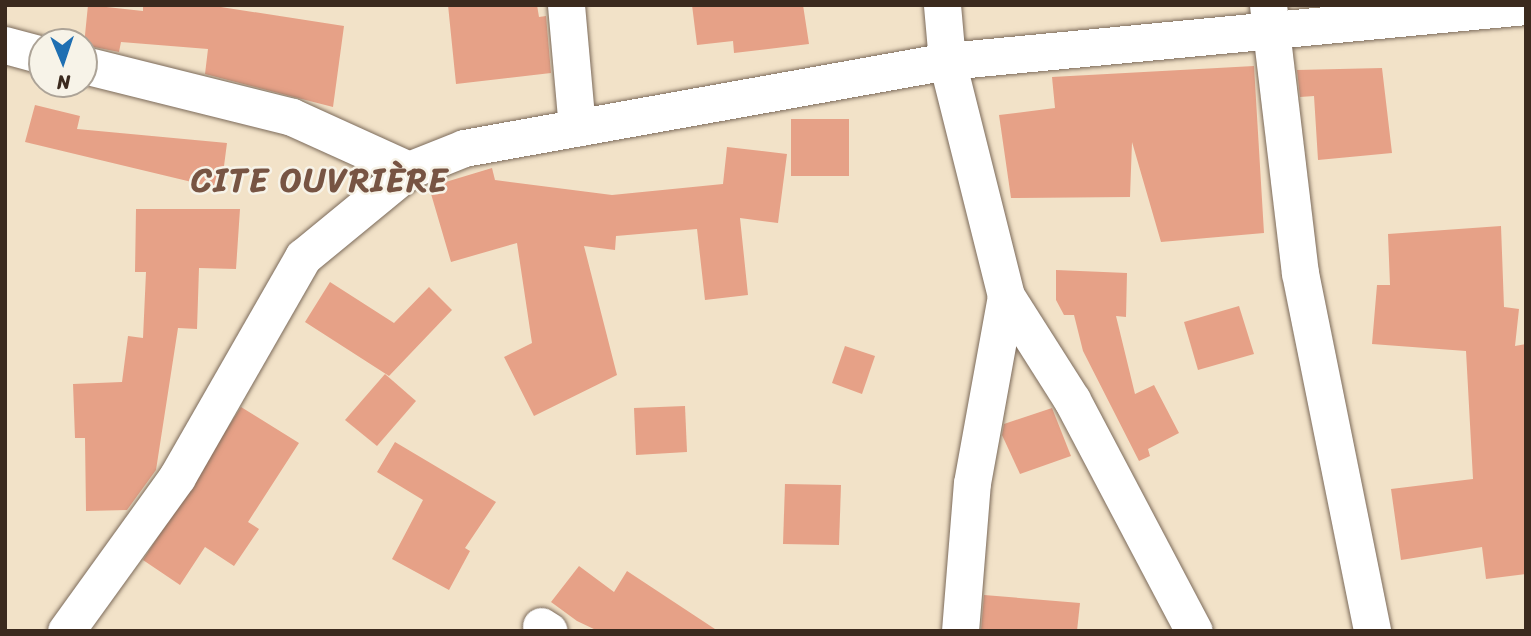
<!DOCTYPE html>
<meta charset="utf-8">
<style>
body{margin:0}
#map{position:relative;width:1531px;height:636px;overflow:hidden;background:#f2e2c8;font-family:Sriracha,sans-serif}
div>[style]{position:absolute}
.building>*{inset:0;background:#e6a187}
.roads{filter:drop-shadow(0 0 2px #7b6a5a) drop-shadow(0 0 2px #7b6a5a)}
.minor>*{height:37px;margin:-18.5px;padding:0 18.5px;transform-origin:18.5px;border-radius:18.5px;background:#fff}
span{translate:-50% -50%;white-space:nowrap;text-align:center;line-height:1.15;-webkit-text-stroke:5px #f7f3e8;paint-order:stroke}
.district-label{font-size:33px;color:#775443;font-weight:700;letter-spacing:2px}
.frame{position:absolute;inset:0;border:7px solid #3b2a1e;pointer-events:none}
.north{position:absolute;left:28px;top:28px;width:70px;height:70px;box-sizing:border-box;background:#f7f3e8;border:2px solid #aca397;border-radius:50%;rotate:178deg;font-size:19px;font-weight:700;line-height:28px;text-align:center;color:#3b2a1e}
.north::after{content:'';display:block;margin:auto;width:24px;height:32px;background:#1f6fb2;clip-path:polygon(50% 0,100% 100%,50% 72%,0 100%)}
</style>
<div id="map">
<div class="building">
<div style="clip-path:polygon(88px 5px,143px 11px,143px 5px,208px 5px,344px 26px,333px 107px,205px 74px,208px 49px,121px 42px,119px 52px,84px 45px)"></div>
<div style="clip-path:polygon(448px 5px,537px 5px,539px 17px,546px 16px,551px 73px,456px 84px)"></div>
<div style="clip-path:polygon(692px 5px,803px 5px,809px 44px,734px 53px,733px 41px,697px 45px)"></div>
<div style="clip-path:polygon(1254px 66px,1264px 233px,1161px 242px,1132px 142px,1130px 197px,1011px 198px,999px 115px,1055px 108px,1052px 77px)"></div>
<div style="clip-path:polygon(1382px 68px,1392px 153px,1318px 160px,1314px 96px,1300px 97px,1297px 70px)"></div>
<div style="clip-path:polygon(35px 105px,80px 116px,77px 129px,227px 143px,221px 189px,25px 142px)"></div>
<div style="clip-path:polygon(791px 119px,849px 119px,849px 176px,791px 176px)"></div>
<div style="clip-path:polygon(727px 147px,787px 154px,778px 223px,740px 218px,748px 295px,705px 300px,697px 229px,616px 236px,615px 250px,584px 246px,617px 375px,534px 416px,504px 357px,532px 343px,517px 243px,451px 262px,429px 187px,492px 168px,495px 180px,612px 195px,723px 184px)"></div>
<div style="clip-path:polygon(136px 209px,240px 209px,236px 269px,199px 268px,197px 329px,178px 328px,156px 470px,127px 510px,86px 511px,85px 438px,75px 438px,73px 384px,122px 382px,128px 336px,143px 338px,146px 272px,135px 272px)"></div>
<div style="clip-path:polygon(1501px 226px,1504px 307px,1519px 309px,1515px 346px,1526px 344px,1526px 574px,1486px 579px,1482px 547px,1401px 560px,1391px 489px,1473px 479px,1466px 351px,1372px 344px,1377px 285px,1390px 285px,1388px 234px)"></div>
<div style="clip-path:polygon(1056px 270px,1127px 273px,1126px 317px,1116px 316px,1135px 394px,1154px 385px,1179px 433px,1148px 449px,1150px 456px,1139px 461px,1083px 351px,1074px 315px,1064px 315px,1056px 300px)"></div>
<div style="clip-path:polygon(330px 282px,394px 323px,429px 287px,452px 310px,389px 376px,305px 322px)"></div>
<div style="clip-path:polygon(1239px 306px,1254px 354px,1198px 370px,1184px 322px)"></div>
<div style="clip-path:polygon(845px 346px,875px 356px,862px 394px,832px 383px)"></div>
<div style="clip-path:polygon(385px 374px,416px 401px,377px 446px,345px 420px)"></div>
<div style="clip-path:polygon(685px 406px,687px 452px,636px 455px,634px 408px)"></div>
<div style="clip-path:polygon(241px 407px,299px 443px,248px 522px,259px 529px,234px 566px,205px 547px,180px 585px,143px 560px)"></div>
<div style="clip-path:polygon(1052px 408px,1071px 456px,1020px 474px,1002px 435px,1004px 424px)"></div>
<div style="clip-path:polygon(395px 442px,496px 502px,465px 548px,470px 551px,449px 590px,392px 559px,423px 500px,377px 472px)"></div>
<div style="clip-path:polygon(785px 484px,841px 485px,839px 545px,783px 544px)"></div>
<div style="clip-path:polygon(579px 566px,614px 592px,627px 571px,718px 631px,598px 631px,577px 621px,551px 602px)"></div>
<div style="clip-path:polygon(984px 595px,1080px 603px,1077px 631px,981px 631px)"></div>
</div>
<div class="roads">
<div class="minor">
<div style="left:566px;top:5px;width:123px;rotate:84.9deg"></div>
<div style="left:942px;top:5px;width:56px;rotate:84.9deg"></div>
<div style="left:947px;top:61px;width:242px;rotate:75.9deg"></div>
<div style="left:1006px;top:296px;width:123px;rotate:57.6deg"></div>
<div style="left:1072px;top:400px;width:261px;rotate:62.2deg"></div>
<div style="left:1268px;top:5px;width:270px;rotate:83.2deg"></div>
<div style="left:1300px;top:273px;width:365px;rotate:78.6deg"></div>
<div style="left:5px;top:45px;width:38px;rotate:15deg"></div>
<div style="left:84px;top:65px;width:214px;rotate:14deg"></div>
<div style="left:292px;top:117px;width:128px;rotate:24.4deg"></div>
<div style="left:541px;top:626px;width:9px;rotate:32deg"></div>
<div style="left:66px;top:631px;width:190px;rotate:-54.2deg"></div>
<div style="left:177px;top:477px;width:254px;rotate:-60.2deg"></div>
<div style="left:303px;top:257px;width:137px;rotate:-39.4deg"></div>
<div style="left:409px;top:170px;width:59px;rotate:-21.8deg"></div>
<div style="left:464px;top:148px;width:491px;rotate:-10.2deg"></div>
<div style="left:947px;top:61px;width:582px;rotate:-5.43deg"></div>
<div style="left:960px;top:631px;width:148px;rotate:-85.4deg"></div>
<div style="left:972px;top:483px;width:190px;rotate:-79.7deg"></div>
</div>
</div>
<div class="district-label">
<span style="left:320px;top:181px">CITE OUVRIÈRE</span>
</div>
<div class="frame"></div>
<div class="north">N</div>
</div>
